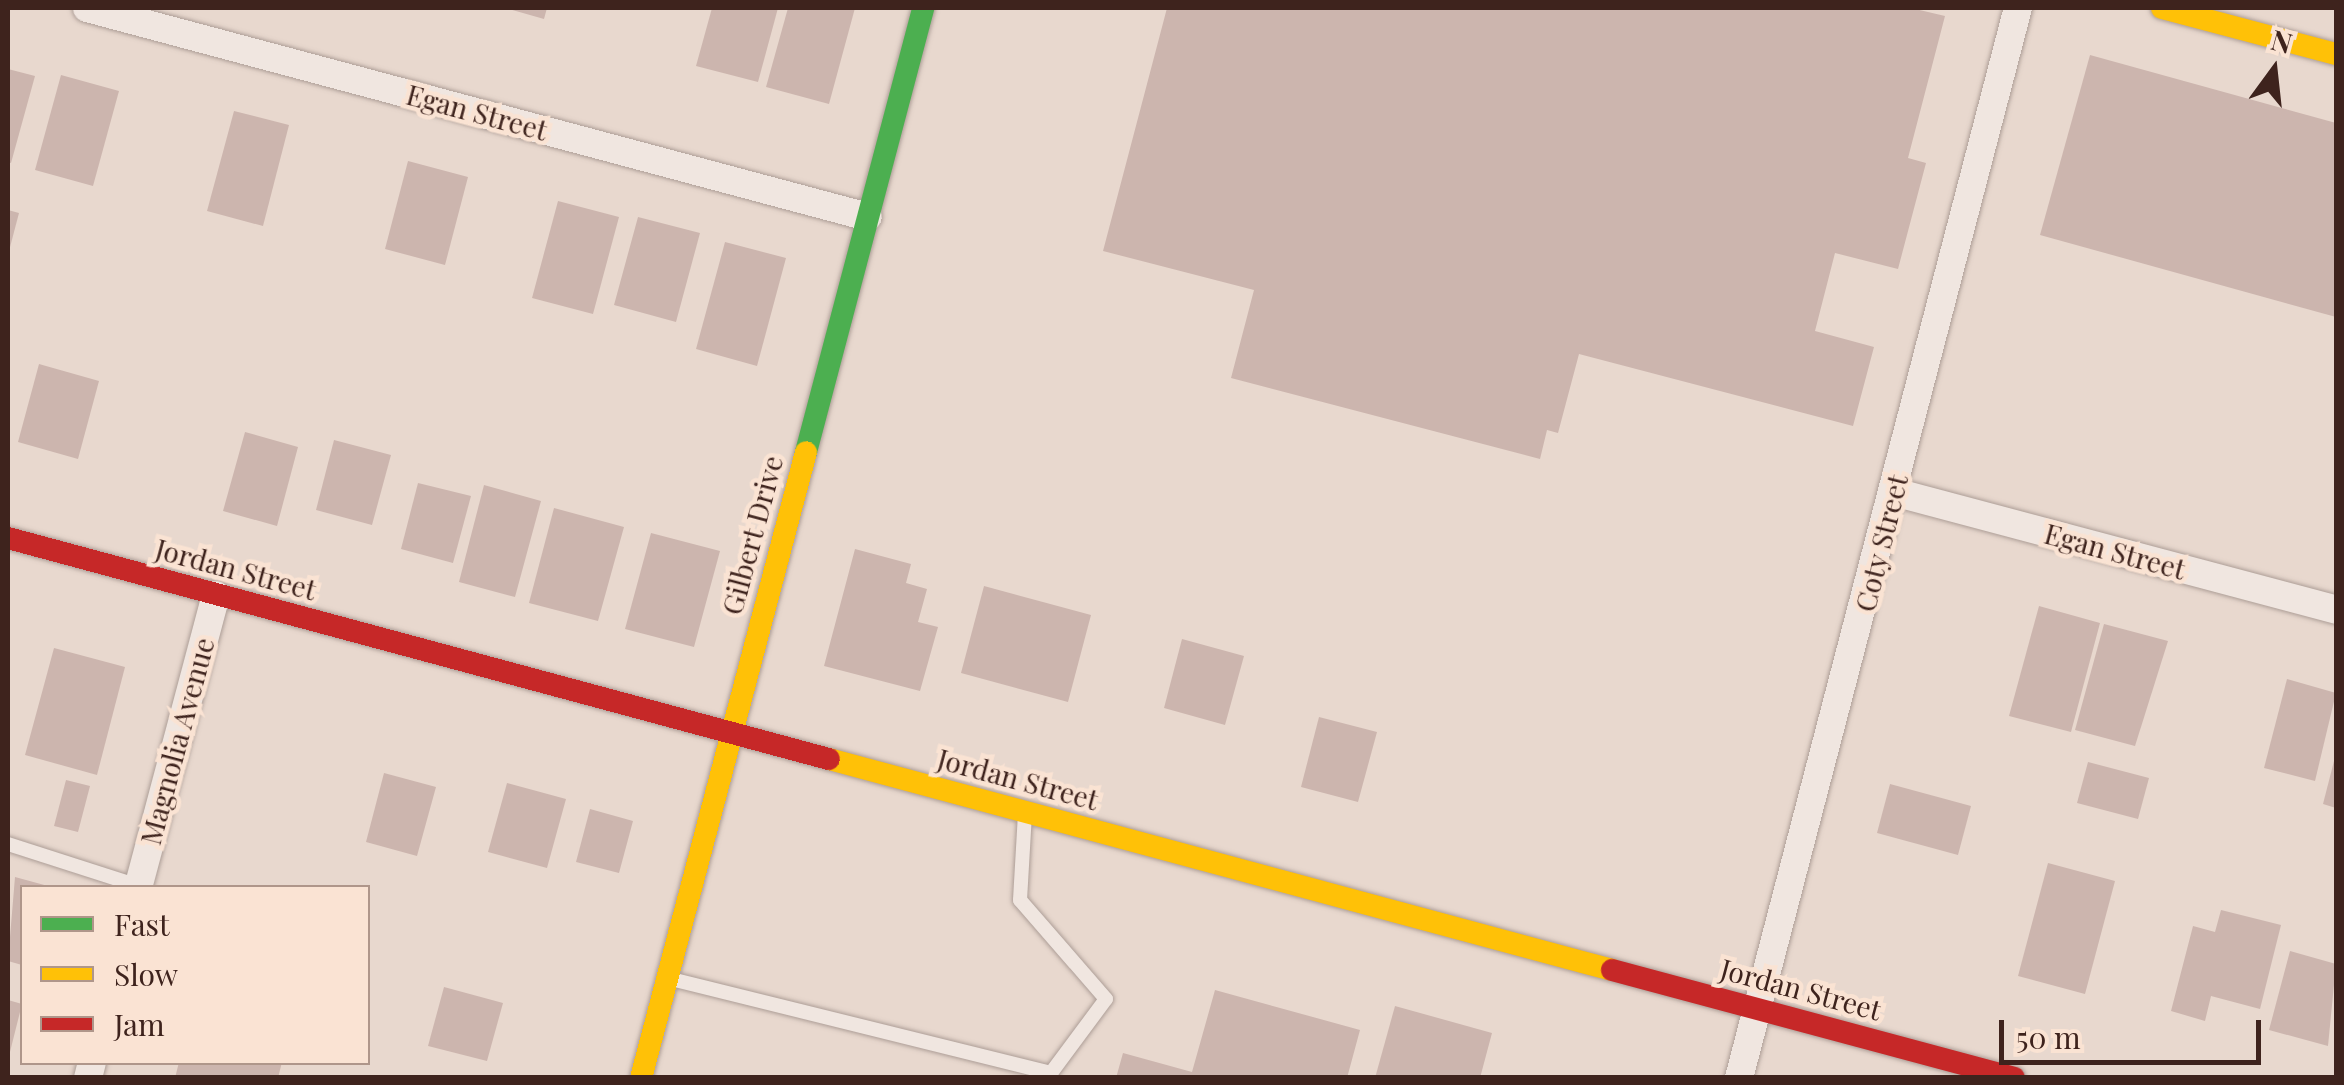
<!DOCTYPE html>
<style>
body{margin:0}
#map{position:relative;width:2344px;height:1085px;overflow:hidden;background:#e8d8ce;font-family:"Playfair Display",serif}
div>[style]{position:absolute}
.building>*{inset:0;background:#ccb5ae}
.roads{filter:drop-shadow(0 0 2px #ad9e97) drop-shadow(0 0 2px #ad9e97)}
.lane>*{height:14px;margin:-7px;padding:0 7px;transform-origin:7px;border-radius:7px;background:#f0e6e0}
.street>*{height:28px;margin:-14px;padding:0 14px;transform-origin:14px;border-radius:14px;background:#f0e6e0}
.fast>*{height:22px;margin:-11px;padding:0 11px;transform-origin:11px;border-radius:11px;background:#4caf50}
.slow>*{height:22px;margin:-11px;padding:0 11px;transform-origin:11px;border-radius:11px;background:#ffc107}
.jam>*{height:22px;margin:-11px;padding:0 11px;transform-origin:11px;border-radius:11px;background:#c62828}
span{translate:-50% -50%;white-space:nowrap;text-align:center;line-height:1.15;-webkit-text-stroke:9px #fae3d3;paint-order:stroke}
.street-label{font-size:28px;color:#3e231d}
.frame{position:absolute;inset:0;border:10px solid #3e231d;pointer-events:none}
.legend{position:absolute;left:20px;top:885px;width:350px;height:180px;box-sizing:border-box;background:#fae3d3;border:2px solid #af968a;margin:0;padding:12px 18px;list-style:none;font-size:30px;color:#3e231d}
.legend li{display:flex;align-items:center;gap:20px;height:50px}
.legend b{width:50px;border:2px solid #af968a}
.north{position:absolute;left:2224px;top:20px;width:100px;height:100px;-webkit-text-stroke:8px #fae3d3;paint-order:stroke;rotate:15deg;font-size:28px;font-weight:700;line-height:40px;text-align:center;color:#3e231d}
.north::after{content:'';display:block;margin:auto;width:35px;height:45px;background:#3e231d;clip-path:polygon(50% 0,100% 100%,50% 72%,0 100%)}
.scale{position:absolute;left:1999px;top:1020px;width:262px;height:45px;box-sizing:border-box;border:5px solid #3e231d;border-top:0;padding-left:12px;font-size:30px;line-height:35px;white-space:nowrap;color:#3e231d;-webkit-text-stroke:8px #fae3d3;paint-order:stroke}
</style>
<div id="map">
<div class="building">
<div style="clip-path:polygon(505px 8px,547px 8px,544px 19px)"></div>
<div style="clip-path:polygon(712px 8px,778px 8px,758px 82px,696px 66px)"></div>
<div style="clip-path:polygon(788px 8px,855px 8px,829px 104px,766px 87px)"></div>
<div style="clip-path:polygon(1167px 8px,1911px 8px,1945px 16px,1908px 158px,1926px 163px,1898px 269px,1835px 253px,1815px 331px,1874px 347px,1853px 426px,1579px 354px,1558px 433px,1547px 430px,1540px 459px,1231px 378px,1254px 290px,1103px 251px)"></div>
<div style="clip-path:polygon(2090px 55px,2336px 123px,2336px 317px,2040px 235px)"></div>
<div style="clip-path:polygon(8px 69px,35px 76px,11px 163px,8px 162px)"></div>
<div style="clip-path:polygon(61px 75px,119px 91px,93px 186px,35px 170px)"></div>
<div style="clip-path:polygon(234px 111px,289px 125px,263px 226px,207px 211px)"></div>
<div style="clip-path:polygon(408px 161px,468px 177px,445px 265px,385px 249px)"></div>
<div style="clip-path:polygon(558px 201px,619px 217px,593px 314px,532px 298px)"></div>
<div style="clip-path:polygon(8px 210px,19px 213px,9px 251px,8px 250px)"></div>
<div style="clip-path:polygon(638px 217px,700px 233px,676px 322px,614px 305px)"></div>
<div style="clip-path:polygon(725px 242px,786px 258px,757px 366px,696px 349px)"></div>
<div style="clip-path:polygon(39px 364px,99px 381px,78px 459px,18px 442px)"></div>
<div style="clip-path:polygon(245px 432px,298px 447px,277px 526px,223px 511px)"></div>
<div style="clip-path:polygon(334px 440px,391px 455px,372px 525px,316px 510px)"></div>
<div style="clip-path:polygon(418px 483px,471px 496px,453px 563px,401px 549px)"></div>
<div style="clip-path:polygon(484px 485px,541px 501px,515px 597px,459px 582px)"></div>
<div style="clip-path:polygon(554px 508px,624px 527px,598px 621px,529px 603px)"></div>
<div style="clip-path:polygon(651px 533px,720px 551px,694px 647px,625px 629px)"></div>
<div style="clip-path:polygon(855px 549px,911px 564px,906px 583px,927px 589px,918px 622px,938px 627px,920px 691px,824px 666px)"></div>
<div style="clip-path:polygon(984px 586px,1091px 615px,1068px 702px,961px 673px)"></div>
<div style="clip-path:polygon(2039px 606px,2100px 623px,2071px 732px,2009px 716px)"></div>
<div style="clip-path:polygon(2104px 624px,2168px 641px,2135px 746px,2075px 730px)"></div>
<div style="clip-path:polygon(1182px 639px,1244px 656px,1225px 725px,1164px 708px)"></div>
<div style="clip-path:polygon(54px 648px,125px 667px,97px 775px,25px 755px)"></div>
<div style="clip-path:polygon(2287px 679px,2336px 693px,2315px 781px,2264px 768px)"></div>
<div style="clip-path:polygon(1319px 717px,1377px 732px,1358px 802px,1301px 787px)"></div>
<div style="clip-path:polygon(2335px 757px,2336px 757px,2336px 808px,2323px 804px)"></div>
<div style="clip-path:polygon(2088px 762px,2149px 778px,2138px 819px,2077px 803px)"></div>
<div style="clip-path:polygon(384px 773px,436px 787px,417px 856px,366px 842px)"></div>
<div style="clip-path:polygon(66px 780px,90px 786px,78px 832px,54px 826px)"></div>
<div style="clip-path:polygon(507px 783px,566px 799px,547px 868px,488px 852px)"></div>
<div style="clip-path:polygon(1890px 784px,1971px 806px,1958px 855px,1877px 833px)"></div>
<div style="clip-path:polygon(590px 809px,633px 821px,619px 873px,576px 862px)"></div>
<div style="clip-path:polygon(2048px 863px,2115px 881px,2085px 994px,2018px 976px)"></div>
<div style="clip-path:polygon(15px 877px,48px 886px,22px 888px,22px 965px,8px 961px)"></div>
<div style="clip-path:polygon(2221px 910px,2281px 925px,2260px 1009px,2211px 996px,2205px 1021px,2171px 1011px,2193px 926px,2215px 932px)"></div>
<div style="clip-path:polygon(2290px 951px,2336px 964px,2328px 1046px,2269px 1030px)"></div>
<div style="clip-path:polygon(444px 987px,503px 1003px,487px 1061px,428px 1046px)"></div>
<div style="clip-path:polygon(1215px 990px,1360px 1030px,1347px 1078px,1116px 1078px,1123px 1053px,1192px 1072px)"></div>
<div style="clip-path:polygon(8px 1000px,22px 1004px,9px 1056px,8px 1056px)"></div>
<div style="clip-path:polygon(1395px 1006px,1492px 1033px,1480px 1078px,1375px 1078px)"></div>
<div style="clip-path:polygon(179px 1062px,282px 1062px,278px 1078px,175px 1078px)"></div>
</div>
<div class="roads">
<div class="lane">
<div style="left:8px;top:844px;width:138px;rotate:17.8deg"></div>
<div style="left:667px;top:978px;width:396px;rotate:13.9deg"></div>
<div style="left:1051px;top:1073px;width:92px;rotate:-53.4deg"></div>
<div style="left:1106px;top:999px;width:131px;rotate:-131deg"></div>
<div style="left:1020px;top:900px;width:86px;rotate:-86.7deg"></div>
</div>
<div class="street">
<div style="left:87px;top:8px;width:808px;rotate:14.98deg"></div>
<div style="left:1894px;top:492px;width:457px;rotate:14.9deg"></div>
<div style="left:138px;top:888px;width:303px;rotate:-75.1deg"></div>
<div style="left:88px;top:1078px;width:16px;rotate:-76deg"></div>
<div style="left:1739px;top:1078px;width:1106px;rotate:-75.39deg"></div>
</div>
<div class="fast">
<div style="left:806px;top:452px;width:459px;rotate:-75.2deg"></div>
</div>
<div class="slow">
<div style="left:2162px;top:8px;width:180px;rotate:14.8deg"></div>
<div style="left:829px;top:759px;width:811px;rotate:15.08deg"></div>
<div style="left:641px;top:1078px;width:647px;rotate:-75.23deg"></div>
</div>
<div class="jam">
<div style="left:8px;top:538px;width:850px;rotate:15.07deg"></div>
<div style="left:1612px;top:970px;width:416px;rotate:15deg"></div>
</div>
</div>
<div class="street-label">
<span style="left:477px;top:112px;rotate:15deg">Egan Street</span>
<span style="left:752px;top:535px;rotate:-75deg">Gilbert Drive</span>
<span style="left:1881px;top:543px;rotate:-76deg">Coty Street</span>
<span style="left:2115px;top:551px;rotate:15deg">Egan Street</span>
<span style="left:236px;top:569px;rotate:15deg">Jordan Street</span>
<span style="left:177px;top:741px;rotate:-75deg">Magnolia Avenue</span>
<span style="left:1018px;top:779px;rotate:15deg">Jordan Street</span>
<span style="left:1801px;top:989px;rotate:15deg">Jordan Street</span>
</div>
<div class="frame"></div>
<ul class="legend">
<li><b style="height:12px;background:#4caf50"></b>Fast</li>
<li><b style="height:12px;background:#ffc107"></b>Slow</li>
<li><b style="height:12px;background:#c62828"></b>Jam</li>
</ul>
<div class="north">N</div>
<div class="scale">50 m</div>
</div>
